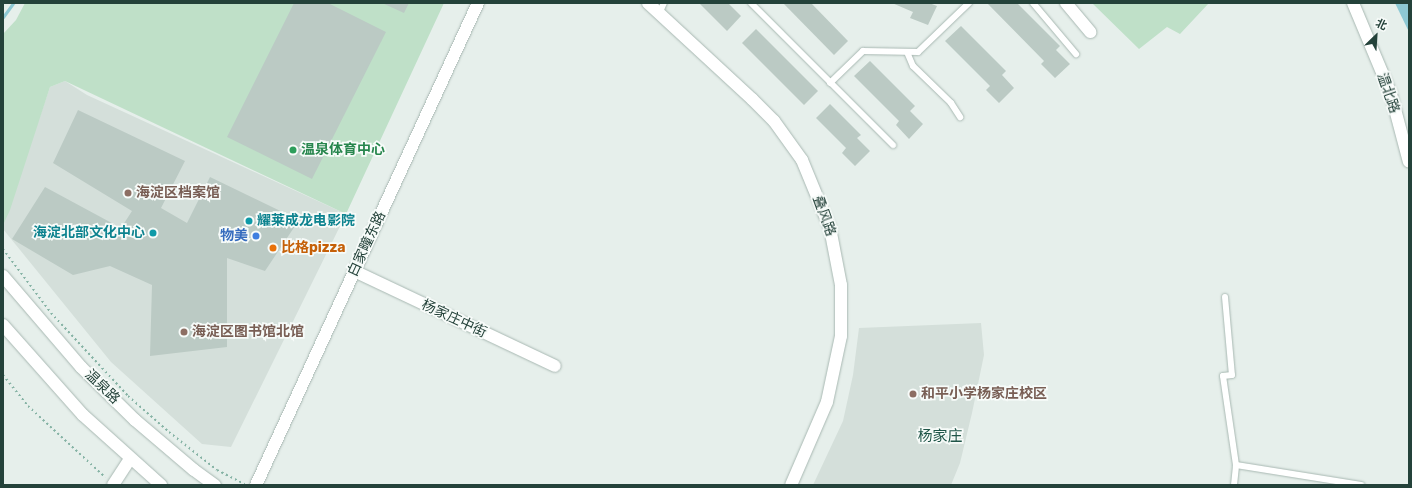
<!DOCTYPE html>
<meta charset="utf-8">
<style>
body{margin:0}
#map{position:relative;width:1412px;height:488px;overflow:hidden;background:#e6efeb;font-family:Rubik,"Noto Sans SC",sans-serif}
div>[style]{position:absolute}
.built>*{inset:0;background:#d4dfda}
.green>*{inset:0;background:#bfe0c8}
.water>*{inset:0;background:#8ec9d4}
.stream>*{height:3px;margin:-1.5px;padding:0 1.5px;transform-origin:1.5px;border-radius:1.5px;background:#8ec9d4}
.building>*{inset:0;background:#bbcac4}
.path>*{height:2px;margin-top:-1px;transform-origin:0;background:repeating-linear-gradient(90deg,#86b3a5 0 2px,transparent 0 5px)}
.roads{filter:drop-shadow(0 0 1px #a8b8b2) drop-shadow(0 0 1px #a8b8b2)}
.service>*{height:6px;margin:-3px;padding:0 3px;transform-origin:3px;border-radius:3px;background:#fff}
.minor>*{height:12px;margin:-6px;padding:0 6px;transform-origin:6px;border-radius:6px;background:#fff}
.tertiary>*{height:12px;margin:-6px;padding:0 6px;transform-origin:6px;border-radius:6px;background:#fff}
.secondary>*{height:12px;margin:-6px;padding:0 6px;transform-origin:6px;border-radius:6px;background:#fff}
.dots>*{width:11px;height:11px;translate:-50% -50%;box-sizing:border-box;border:2px solid #f7fbf9;border-radius:50%}
span{translate:-50% -50%;white-space:nowrap;text-align:center;line-height:1.15;-webkit-text-stroke:3.5px #f7fbf9;paint-order:stroke}
.street-label{font-size:14px;color:#24423a}
.leisure-label{font-size:14px;color:#27864d;font-weight:700}
.left{translate:0 -50%;text-align:left}
.education-label{font-size:14px;color:#785e54;font-weight:700}
.culture-label{font-size:14px;color:#0d838f;font-weight:700}
.right{translate:-100% -50%;text-align:right}
.shop-label{font-size:14px;color:#366cbe;font-weight:700}
.food-label{font-size:14px;color:#c56008;font-weight:700}
.neighbourhood-label{font-size:15px;color:#1f5548}
.frame{position:absolute;inset:0;border:4px solid #24423a;pointer-events:none}
.north{position:absolute;left:1356px;top:16px;width:40px;height:40px;-webkit-text-stroke:3px #f7fbf9;paint-order:stroke;rotate:25deg;font-size:11px;font-weight:700;line-height:16px;text-align:center;color:#24423a}
.north::after{content:'';display:block;margin:auto;width:14px;height:18px;background:#24423a;clip-path:polygon(50% 0,100% 100%,50% 72%,0 100%)}
</style>
<div id="map">
<div class="built">
<div style="clip-path:polygon(65px 81px,87px 95px,346px 214px,231px 447px,202px 444px,111px 362px,3px 229px,3px 224px,50px 87px)"></div>
<div style="clip-path:polygon(981px 323px,984px 355px,972px 413px,960px 463px,951px 485px,813px 485px,843px 421px,853px 375px,859px 328px)"></div>
</div>
<div class="green">
<div style="clip-path:polygon(25px 3px,444px 3px,346px 214px,65px 81px,50px 87px,10px 210px,3px 225px,3px 34px,16px 20px)"></div>
<div style="clip-path:polygon(1092px 3px,1209px 3px,1180px 34px,1167px 27px,1139px 49px)"></div>
</div>
<div class="water">
<div style="clip-path:polygon(1395px 3px,1409px 3px,1409px 32px)"></div>
</div>
<div class="stream">
<div style="left:3px;top:17px;width:17px;rotate:-54deg"></div>
</div>
<div class="building">
<div style="clip-path:polygon(294px 3px,328px 3px,386px 32px,312px 179px,227px 137px)"></div>
<div style="clip-path:polygon(382px 3px,409px 3px,404px 13px)"></div>
<div style="clip-path:polygon(699px 3px,728px 3px,741px 16px,727px 31px)"></div>
<div style="clip-path:polygon(783px 3px,811px 3px,848px 41px,834px 55px)"></div>
<div style="clip-path:polygon(892px 3px,929px 3px,937px 6px,928px 25px,910px 18px,913px 12px)"></div>
<div style="clip-path:polygon(987px 3px,1017px 3px,1060px 46px,1056px 50px,1070px 64px,1055px 78px,1041px 64px,1044px 61px)"></div>
<div style="clip-path:polygon(961px 26px,1006px 71px,1002px 75px,1014px 88px,999px 103px,986px 90px,990px 86px,945px 41px)"></div>
<div style="clip-path:polygon(756px 29px,818px 91px,804px 105px,742px 43px)"></div>
<div style="clip-path:polygon(870px 61px,915px 106px,910px 111px,923px 124px,909px 139px,896px 125px,899px 121px,854px 76px)"></div>
<div style="clip-path:polygon(830px 104px,861px 135px,857px 138px,870px 151px,855px 166px,842px 153px,846px 148px,816px 118px)"></div>
<div style="clip-path:polygon(78px 110px,185px 161px,161px 208px,187px 223px,210px 177px,299px 220px,265px 271px,227px 258px,227px 347px,150px 356px,152px 285px,110px 266px,73px 275px,12px 239px,45px 187px,121px 228px,132px 211px,53px 163px)"></div>
</div>
<div class="path">
<div style="left:3px;top:249px;width:80px;rotate:53.1deg"></div>
<div style="left:51px;top:313px;width:113px;rotate:47.1deg"></div>
<div style="left:128px;top:396px;width:55px;rotate:41.3deg"></div>
<div style="left:169px;top:432px;width:61px;rotate:38.4deg"></div>
<div style="left:217px;top:470px;width:31px;rotate:27deg"></div>
<div style="left:3px;top:375px;width:40px;rotate:51deg"></div>
<div style="left:28px;top:406px;width:105px;rotate:42.7deg"></div>
</div>
<div class="roads">
<div class="service">
<div style="left:751px;top:3px;width:201px;rotate:45deg"></div>
<div style="left:1033px;top:3px;width:67px;rotate:49.9deg"></div>
<div style="left:659px;top:14px;width:12px;rotate:-66deg"></div>
<div style="left:907px;top:52px;width:15px;rotate:67deg"></div>
<div style="left:913px;top:66px;width:53px;rotate:44.2deg"></div>
<div style="left:951px;top:103px;width:17px;rotate:57deg"></div>
<div style="left:830px;top:83px;width:46px;rotate:-44.1deg"></div>
<div style="left:863px;top:51px;width:55px;rotate:1deg"></div>
<div style="left:918px;top:52px;width:71px;rotate:-43.9deg"></div>
<div style="left:1225px;top:297px;width:78px;rotate:84.9deg"></div>
<div style="left:1232px;top:375px;width:9px;rotate:174deg"></div>
<div style="left:1223px;top:376px;width:90px;rotate:81.7deg"></div>
<div style="left:1234px;top:485px;width:20px;rotate:-84deg"></div>
<div style="left:1236px;top:465px;width:127px;rotate:9.1deg"></div>
</div>
<div class="minor">
<div style="left:354px;top:271px;width:222px;rotate:25.3deg"></div>
<div style="left:113px;top:485px;width:31px;rotate:-57deg"></div>
</div>
<div class="tertiary">
<div style="left:648px;top:3px;width:142px;rotate:42.7deg"></div>
<div style="left:752px;top:99px;width:31px;rotate:45deg"></div>
<div style="left:774px;top:121px;width:48px;rotate:54.3deg"></div>
<div style="left:802px;top:160px;width:74px;rotate:67.6deg"></div>
<div style="left:830px;top:228px;width:58px;rotate:79.1deg"></div>
<div style="left:841px;top:285px;width:51px;rotate:90deg"></div>
<div style="left:841px;top:336px;width:67px;rotate:102deg"></div>
<div style="left:827px;top:402px;width:90px;rotate:113.4deg"></div>
<div style="left:1066px;top:3px;width:38px;rotate:50deg"></div>
<div style="left:256px;top:485px;width:531px;rotate:-65.27deg"></div>
</div>
<div class="secondary">
<div style="left:1353px;top:3px;width:99px;rotate:67.3deg"></div>
<div style="left:1391px;top:94px;width:70px;rotate:75.2deg"></div>
<div style="left:3px;top:276px;width:120px;rotate:49.4deg"></div>
<div style="left:81px;top:367px;width:76px;rotate:44.5deg"></div>
<div style="left:135px;top:420px;width:77px;rotate:40.3deg"></div>
<div style="left:194px;top:470px;width:26px;rotate:36deg"></div>
<div style="left:3px;top:325px;width:120px;rotate:48.4deg"></div>
<div style="left:83px;top:415px;width:105px;rotate:41.9deg"></div>
</div>
</div>
<div class="dots">
<div style="left:293px;top:150px;background:#2e9e5b"></div>
<div style="left:128px;top:193px;background:#8d6e63"></div>
<div style="left:249px;top:221px;background:#0f9aa8"></div>
<div style="left:153px;top:233px;background:#0f9aa8"></div>
<div style="left:256px;top:236px;background:#3f7fe0"></div>
<div style="left:273px;top:248px;background:#e8710a"></div>
<div style="left:184px;top:332px;background:#8d6e63"></div>
<div style="left:913px;top:394px;background:#8d6e63"></div>
</div>
<div class="street-label">
<span style="left:1388px;top:93px;rotate:71deg">温北路</span>
<span style="left:824px;top:216px;rotate:70deg">叠风路</span>
<span style="left:367px;top:244px;rotate:-65deg">白家疃东路</span>
<span style="left:454px;top:319px;rotate:25deg">杨家庄中街</span>
<span style="left:102px;top:387px;rotate:44deg">温泉路</span>
</div>
<div class="leisure-label">
<span class="left" style="left:301px;top:150px">温泉体育中心</span>
</div>
<div class="education-label">
<span class="left" style="left:136px;top:193px">海淀区档案馆</span>
<span class="left" style="left:192px;top:332px">海淀区图书馆北馆</span>
<span class="left" style="left:921px;top:394px">和平小学杨家庄校区</span>
</div>
<div class="culture-label">
<span class="left" style="left:257px;top:221px">耀莱成龙电影院</span>
<span class="right" style="left:145px;top:233px">海淀北部文化中心</span>
</div>
<div class="shop-label">
<span class="right" style="left:248px;top:236px">物美</span>
</div>
<div class="food-label">
<span class="left" style="left:281px;top:248px">比格pizza</span>
</div>
<div class="neighbourhood-label">
<span style="left:940px;top:437px">杨家庄</span>
</div>
<div class="frame"></div>
<div class="north">北</div>
</div>
